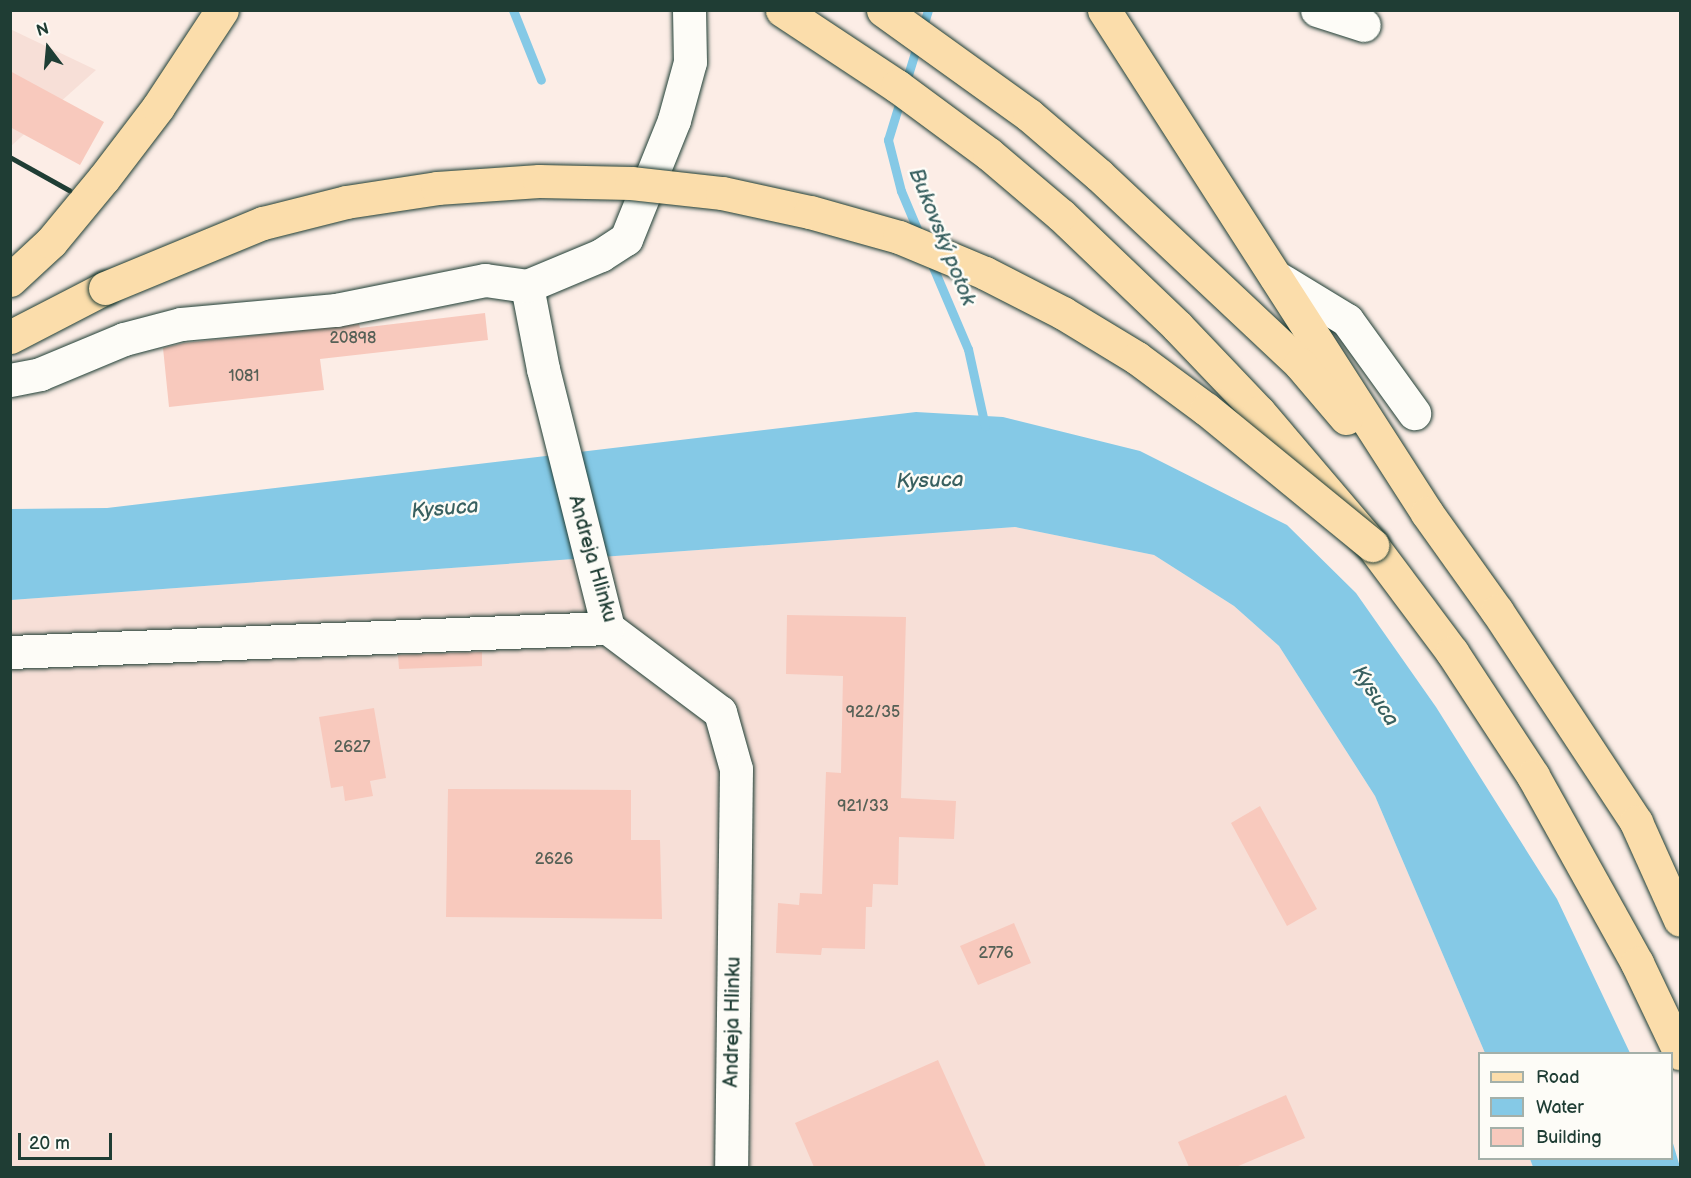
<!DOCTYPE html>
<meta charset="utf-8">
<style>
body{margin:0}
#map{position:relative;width:1691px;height:1178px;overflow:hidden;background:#fcede6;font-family:"Balsamiq Sans",sans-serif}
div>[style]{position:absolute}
.built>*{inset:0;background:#f7dfd7}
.water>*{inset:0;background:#85c9e6}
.stream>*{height:9px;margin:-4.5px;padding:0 4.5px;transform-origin:4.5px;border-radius:4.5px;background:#85c9e6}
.building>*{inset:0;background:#f8c9bd}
.roads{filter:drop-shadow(0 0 2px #1f3d34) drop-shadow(0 0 2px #1f3d34)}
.minor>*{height:33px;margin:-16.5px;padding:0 16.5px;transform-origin:16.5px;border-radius:16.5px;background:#fdfcf7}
.major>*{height:33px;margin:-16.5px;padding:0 16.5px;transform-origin:16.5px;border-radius:16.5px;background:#fbddab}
.highway>*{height:33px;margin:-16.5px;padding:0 16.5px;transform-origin:16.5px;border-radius:16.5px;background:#fbddab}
.rail>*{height:4.5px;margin:-2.25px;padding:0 2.25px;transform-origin:2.25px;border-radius:2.25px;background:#1f3d34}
.bridges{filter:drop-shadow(0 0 2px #1f3d34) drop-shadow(0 0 2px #1f3d34)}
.major-bridge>*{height:33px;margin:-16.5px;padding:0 16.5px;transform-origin:16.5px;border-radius:16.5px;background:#fbddab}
span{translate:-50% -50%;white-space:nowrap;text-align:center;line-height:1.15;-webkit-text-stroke:5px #fdfcf7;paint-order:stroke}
.number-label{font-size:16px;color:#556056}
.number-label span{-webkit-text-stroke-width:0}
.street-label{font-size:20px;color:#1f3d34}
.water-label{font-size:21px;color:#386060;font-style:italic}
.frame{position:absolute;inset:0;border:12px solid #1f3d34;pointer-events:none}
.legend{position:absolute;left:1478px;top:1052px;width:195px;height:108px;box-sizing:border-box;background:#fdfcf7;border:2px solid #a4b0a9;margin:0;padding:8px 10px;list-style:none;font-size:18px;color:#1f3d34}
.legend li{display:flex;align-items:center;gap:12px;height:30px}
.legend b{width:30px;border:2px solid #a4b0a9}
.north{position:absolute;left:18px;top:18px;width:60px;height:60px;-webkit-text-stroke:4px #fdfcf7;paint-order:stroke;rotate:344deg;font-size:16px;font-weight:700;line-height:24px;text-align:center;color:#1f3d34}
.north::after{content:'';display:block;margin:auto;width:21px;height:27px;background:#1f3d34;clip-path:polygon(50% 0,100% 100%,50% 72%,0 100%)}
.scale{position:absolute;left:18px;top:1133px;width:94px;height:27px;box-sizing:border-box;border:3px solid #1f3d34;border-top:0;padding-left:8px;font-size:18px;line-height:21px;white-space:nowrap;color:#1f3d34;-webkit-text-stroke:4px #fdfcf7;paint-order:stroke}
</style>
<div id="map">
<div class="built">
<div style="clip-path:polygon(10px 29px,96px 70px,11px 146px,10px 146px)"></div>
<div style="clip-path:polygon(1015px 527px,1154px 555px,1234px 606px,1279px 646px,1375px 796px,1485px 1053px,1480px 1054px,1480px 1158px,1530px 1159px,1533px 1167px,11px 1168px,11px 600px)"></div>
</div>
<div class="water">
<div style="clip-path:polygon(916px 412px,1003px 417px,1140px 451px,1287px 525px,1356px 593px,1436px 707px,1557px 899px,1630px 1053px,1485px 1053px,1375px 796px,1279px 646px,1234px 606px,1154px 555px,1015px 527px,11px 600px,11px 509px,107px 508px)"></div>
<div style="clip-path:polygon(1672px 1140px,1680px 1167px,1533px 1167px,1530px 1159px,1672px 1158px)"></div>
</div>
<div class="stream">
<div style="left:513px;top:10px;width:75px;rotate:68.2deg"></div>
<div style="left:920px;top:236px;width:49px;rotate:-112.9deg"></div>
<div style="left:901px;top:191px;width:53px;rotate:-104.3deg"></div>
<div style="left:888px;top:140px;width:136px;rotate:-72.9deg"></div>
<div style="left:930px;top:260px;width:97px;rotate:66.9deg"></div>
<div style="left:968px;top:349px;width:79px;rotate:77.6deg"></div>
</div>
<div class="building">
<div style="clip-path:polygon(10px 71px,104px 122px,80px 165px,10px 127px)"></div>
<div style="clip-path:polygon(485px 313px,488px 340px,320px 359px,324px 390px,169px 407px,163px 348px,184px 343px,359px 324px,360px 328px)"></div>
<div style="clip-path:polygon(787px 615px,906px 617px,901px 798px,956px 801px,954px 839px,899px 837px,898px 885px,873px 884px,872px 907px,866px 907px,865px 949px,822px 948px,821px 955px,776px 953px,778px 903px,799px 905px,800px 893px,822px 894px,826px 772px,841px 773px,843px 676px,786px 674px)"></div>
<div style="clip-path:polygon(482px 652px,482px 666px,399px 669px,398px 655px)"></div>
<div style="clip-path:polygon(374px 708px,386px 778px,370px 781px,373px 796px,345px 801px,343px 786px,331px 788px,319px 717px)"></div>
<div style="clip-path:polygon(448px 789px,631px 790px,631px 840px,660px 840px,662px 919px,446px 917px)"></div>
<div style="clip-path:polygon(1260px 806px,1317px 909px,1287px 926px,1231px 823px)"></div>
<div style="clip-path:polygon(1014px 923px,1031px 963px,978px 985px,960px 946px)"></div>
<div style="clip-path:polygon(938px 1060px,986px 1167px,814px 1167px,795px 1123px)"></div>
<div style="clip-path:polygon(1286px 1095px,1305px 1138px,1236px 1167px,1189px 1167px,1178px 1142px)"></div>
</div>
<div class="roads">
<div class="minor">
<div style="left:1317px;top:10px;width:49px;rotate:17.7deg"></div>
<div style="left:1276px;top:277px;width:83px;rotate:31.2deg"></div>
<div style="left:1347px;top:320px;width:115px;rotate:54.2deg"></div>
<div style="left:527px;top:286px;width:85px;rotate:79.1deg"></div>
<div style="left:543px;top:369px;width:267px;rotate:75.9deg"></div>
<div style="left:608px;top:628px;width:140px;rotate:36.9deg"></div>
<div style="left:720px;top:712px;width:59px;rotate:74.3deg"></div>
<div style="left:736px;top:769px;width:399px;rotate:90.7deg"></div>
<div style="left:10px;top:380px;width:31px;rotate:-11deg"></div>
<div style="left:40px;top:374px;width:91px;rotate:-22.6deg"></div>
<div style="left:124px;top:339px;width:59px;rotate:-14.7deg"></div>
<div style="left:181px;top:324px;width:156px;rotate:-5.2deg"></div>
<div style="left:336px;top:310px;width:152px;rotate:-11.4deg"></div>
<div style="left:485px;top:280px;width:42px;rotate:8.1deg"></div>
<div style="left:527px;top:286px;width:80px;rotate:-22.7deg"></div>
<div style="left:601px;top:255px;width:30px;rotate:-33deg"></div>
<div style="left:626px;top:239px;width:128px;rotate:-68deg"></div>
<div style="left:674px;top:120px;width:60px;rotate:-74.6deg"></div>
<div style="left:690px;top:62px;width:52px;rotate:-91.1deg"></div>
<div style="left:10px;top:652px;width:598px;rotate:-2.3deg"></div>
</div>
<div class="major">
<div style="left:1104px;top:10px;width:598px;rotate:57.29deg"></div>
<div style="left:1427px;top:513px;width:120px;rotate:54.5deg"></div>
<div style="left:1497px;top:611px;width:253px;rotate:56.6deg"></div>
<div style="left:1636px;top:822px;width:107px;rotate:65.8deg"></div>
<div style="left:1099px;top:175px;width:276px;rotate:43.2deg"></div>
<div style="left:1300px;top:364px;width:71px;rotate:49.6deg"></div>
<div style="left:1061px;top:215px;width:161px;rotate:43.7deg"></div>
<div style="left:1177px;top:326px;width:119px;rotate:46.4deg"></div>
<div style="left:1259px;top:412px;width:175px;rotate:49.6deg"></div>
<div style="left:1372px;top:545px;width:134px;rotate:53.2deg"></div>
<div style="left:1452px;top:652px;width:148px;rotate:56.8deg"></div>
<div style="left:1533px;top:776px;width:214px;rotate:60.9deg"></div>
<div style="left:1637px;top:963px;width:100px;rotate:64.5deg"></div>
<div style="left:10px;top:280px;width:56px;rotate:-42.8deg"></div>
<div style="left:51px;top:242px;width:83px;rotate:-50.4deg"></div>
<div style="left:104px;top:178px;width:89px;rotate:-52.7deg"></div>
<div style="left:158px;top:107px;width:116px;rotate:-56.6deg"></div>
<div style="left:10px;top:337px;width:107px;rotate:-27.3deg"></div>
</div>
<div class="highway">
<div style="left:782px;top:10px;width:138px;rotate:33.5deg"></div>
<div style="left:897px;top:86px;width:114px;rotate:36.5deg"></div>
<div style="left:989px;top:154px;width:94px;rotate:40.3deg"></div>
<div style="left:883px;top:10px;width:180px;rotate:35.7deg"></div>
<div style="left:1029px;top:115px;width:92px;rotate:40.6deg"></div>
</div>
</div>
<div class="rail">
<div style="left:10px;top:157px;width:68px;rotate:29.2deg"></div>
</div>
<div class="bridges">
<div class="major-bridge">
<div style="left:105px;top:288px;width:171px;rotate:-22.4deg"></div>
<div style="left:263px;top:223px;width:86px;rotate:-14.2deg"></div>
<div style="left:346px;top:202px;width:92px;rotate:-8.7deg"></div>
<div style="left:437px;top:188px;width:102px;rotate:-3.9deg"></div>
<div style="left:539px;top:181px;width:92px;rotate:1.2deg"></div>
<div style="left:631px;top:183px;width:92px;rotate:6.3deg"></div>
<div style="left:722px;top:193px;width:90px;rotate:12.2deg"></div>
<div style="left:810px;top:212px;width:92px;rotate:15.7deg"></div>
<div style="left:899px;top:237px;width:93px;rotate:22.7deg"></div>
<div style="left:985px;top:273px;width:88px;rotate:27.1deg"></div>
<div style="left:1063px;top:313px;width:87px;rotate:31.3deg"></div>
<div style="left:1137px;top:358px;width:86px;rotate:36.5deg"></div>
<div style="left:1206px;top:409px;width:215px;rotate:39.3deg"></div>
</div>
</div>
<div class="number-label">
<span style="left:353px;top:339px">20898</span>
<span style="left:244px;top:377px">1081</span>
<span style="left:873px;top:713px">922/35</span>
<span style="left:352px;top:748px">2627</span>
<span style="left:863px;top:807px">921/33</span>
<span style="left:554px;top:860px">2626</span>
<span style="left:996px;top:954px">2776</span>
</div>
<div class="street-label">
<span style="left:592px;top:559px;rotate:74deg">Andreja Hlinku</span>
<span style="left:733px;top:1022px;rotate:-89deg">Andreja Hlinku</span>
</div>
<div class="water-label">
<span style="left:942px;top:237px;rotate:68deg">Bukovský potok</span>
<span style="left:930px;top:481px;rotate:-2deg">Kysuca</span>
<span style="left:445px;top:509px;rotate:-5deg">Kysuca</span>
<span style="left:1375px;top:696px;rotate:57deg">Kysuca</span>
</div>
<div class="frame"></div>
<ul class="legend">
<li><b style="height:8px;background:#fbddab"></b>Road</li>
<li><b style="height:16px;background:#85c9e6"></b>Water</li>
<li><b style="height:16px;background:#f8c9bd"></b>Building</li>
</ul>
<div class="north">N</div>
<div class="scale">20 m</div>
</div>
